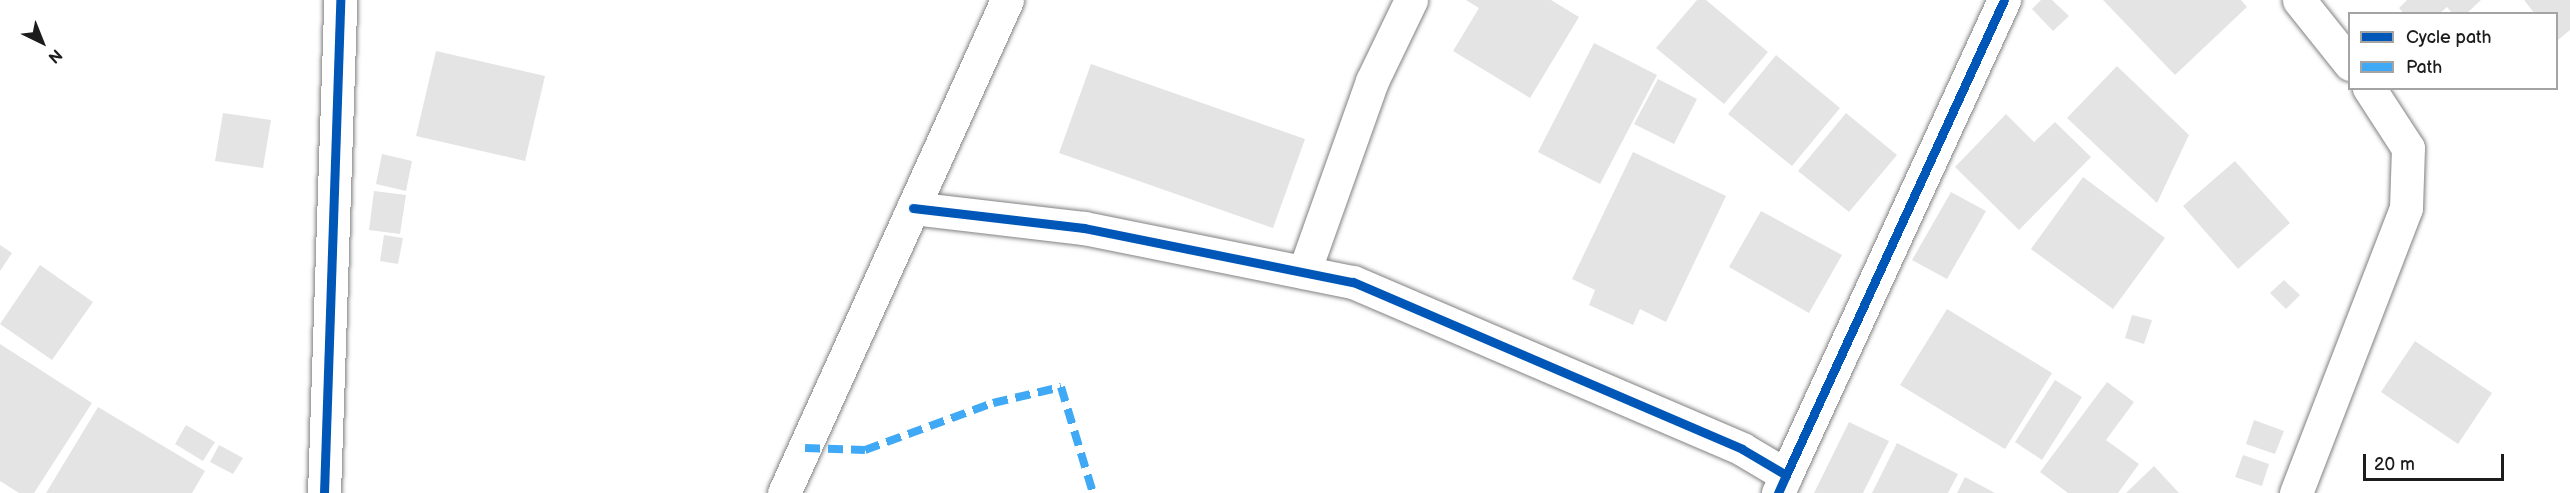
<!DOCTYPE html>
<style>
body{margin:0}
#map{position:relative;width:2570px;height:493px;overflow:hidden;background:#fff;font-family:"Balsamiq Sans",sans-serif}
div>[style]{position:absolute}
.building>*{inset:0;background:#e4e4e4}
.roads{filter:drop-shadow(0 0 2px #828282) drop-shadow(0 0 2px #828282)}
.street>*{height:33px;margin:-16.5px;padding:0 16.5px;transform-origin:16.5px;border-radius:16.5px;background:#fff}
.secondary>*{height:33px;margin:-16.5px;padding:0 16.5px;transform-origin:16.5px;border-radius:16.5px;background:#fff}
.quiet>*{height:8px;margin-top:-4px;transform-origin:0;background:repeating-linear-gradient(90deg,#3fa9f5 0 15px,transparent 0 23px)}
.cycleway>*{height:9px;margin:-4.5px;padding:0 4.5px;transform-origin:4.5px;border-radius:4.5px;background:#0057b8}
span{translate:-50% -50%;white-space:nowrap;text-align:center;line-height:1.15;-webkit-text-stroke:5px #fff;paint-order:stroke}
.legend{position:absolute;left:2348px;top:12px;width:210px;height:78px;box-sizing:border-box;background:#fff;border:2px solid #a4a4a4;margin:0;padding:8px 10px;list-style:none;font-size:18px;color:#1c1c1c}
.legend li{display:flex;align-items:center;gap:12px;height:30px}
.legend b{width:30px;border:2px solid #a4a4a4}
.north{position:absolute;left:12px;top:12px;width:60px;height:60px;-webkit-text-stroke:4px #fff;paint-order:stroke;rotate:137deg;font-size:16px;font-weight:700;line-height:24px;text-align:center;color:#1c1c1c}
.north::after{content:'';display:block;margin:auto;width:21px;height:27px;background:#1c1c1c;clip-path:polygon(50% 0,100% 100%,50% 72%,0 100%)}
.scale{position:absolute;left:2363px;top:454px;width:141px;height:27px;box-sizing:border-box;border:3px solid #1c1c1c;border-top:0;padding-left:8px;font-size:18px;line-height:21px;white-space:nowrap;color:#1c1c1c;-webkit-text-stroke:4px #fff;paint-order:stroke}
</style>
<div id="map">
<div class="building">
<div style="clip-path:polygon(1466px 0,1551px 0,1579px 17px,1530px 98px,1453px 51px,1479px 8px)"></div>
<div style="clip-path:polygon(1697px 0,1706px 0,1768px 52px,1724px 104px,1656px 48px)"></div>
<div style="clip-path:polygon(2041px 0,2052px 0,2069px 16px,2053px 31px,2032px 9px)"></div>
<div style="clip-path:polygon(2103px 0,2241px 0,2247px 7px,2175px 75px)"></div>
<div style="clip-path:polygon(2407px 0,2481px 0,2466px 14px,2453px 14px,2447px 7px,2439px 14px,2404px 14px,2399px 8px)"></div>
<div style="clip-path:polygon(2524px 0,2570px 0,2570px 30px,2558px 40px,2556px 14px,2535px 14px)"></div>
<div style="clip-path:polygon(1594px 43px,1657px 75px,1600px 184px,1538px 152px)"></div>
<div style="clip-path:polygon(436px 51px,545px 76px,525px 161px,416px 136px)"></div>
<div style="clip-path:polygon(1776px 55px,1840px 108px,1792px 166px,1728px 114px)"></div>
<div style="clip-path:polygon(1091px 64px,1305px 139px,1273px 228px,1059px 153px)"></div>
<div style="clip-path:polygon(2117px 66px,2189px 135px,2157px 203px,2067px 118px)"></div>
<div style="clip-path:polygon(1658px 79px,1697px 99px,1674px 144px,1634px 124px)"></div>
<div style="clip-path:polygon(223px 113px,271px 120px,263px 168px,215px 161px)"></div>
<div style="clip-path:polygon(1846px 113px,1897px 155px,1849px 212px,1798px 171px)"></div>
<div style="clip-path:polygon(2006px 114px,2034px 142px,2055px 122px,2091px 157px,2019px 230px,1955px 167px)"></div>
<div style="clip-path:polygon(1633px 152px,1726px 196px,1666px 322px,1640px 309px,1633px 325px,1589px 305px,1595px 290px,1572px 279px)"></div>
<div style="clip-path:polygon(382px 154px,412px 161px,406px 191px,376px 184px)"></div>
<div style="clip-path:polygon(2235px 161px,2290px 223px,2238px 269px,2183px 206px)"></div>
<div style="clip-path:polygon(2083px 177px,2165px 238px,2113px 309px,2031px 249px)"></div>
<div style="clip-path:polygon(374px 191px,406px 195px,400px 234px,369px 230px)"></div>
<div style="clip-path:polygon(1951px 192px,1986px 211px,1947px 279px,1912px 260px)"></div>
<div style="clip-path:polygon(1761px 211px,1842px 255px,1809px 313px,1729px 267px)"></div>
<div style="clip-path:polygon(384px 235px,403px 238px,398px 264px,380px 261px)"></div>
<div style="clip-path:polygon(0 245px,12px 253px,0 271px)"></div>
<div style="clip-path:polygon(40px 265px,93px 302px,52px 360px,0 324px)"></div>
<div style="clip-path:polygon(2284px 280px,2300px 295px,2286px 309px,2270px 293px)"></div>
<div style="clip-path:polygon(1947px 309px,2052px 373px,2005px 449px,1900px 385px)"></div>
<div style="clip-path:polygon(2132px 315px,2152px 320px,2144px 344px,2125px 338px)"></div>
<div style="clip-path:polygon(2415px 341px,2492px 393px,2458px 444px,2381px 392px)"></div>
<div style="clip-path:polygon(0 344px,92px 403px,34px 493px,19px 493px,0 481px)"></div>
<div style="clip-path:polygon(2055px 380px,2082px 397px,2042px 460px,2015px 442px)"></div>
<div style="clip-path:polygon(2107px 382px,2134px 402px,2106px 440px,2139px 464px,2118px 493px,2068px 493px,2040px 472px)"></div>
<div style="clip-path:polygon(98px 407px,205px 471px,192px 493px,46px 493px)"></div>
<div style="clip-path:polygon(2254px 420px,2284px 431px,2275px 454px,2246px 444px)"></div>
<div style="clip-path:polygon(1849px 422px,1889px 441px,1863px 493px,1814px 493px)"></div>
<div style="clip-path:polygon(186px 425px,215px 442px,203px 461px,175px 444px)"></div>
<div style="clip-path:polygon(1897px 443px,1958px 474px,1948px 493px,1872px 493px)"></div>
<div style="clip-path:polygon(219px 445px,243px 458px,233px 474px,210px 462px)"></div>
<div style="clip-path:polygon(2243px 455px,2269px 464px,2262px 486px,2235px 477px)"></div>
<div style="clip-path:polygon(2154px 466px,2179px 493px,2126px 493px)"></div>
<div style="clip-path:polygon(1965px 477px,1995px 493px,1957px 493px)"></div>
</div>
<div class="roads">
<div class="street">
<div style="left:2299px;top:0;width:82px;rotate:51.4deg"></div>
<div style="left:913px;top:208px;width:172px;rotate:6.7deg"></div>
<div style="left:1084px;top:228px;width:274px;rotate:11.4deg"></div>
<div style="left:1353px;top:282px;width:423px;rotate:23.2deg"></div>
<div style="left:1742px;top:449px;width:51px;rotate:30.6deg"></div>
<div style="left:1786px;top:475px;width:20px;rotate:114deg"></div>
<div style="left:1304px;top:272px;width:203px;rotate:-70.4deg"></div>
<div style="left:1372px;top:81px;width:90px;rotate:-64.3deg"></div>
<div style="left:1786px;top:475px;width:523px;rotate:-65.35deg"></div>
<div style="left:324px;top:493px;width:493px;rotate:-88.1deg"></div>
<div style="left:2296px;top:493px;width:305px;rotate:-68.9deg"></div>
<div style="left:2406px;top:208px;width:60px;rotate:-88.1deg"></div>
<div style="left:2408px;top:148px;width:72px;rotate:-123deg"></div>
</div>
<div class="secondary">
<div style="left:784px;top:493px;width:541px;rotate:-65.66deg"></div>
</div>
</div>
<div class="quiet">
<div style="left:805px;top:448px;width:60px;rotate:1.9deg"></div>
<div style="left:865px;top:450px;width:136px;rotate:-20.2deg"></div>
<div style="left:993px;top:403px;width:70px;rotate:-13.2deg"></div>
<div style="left:1061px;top:387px;width:111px;rotate:73.2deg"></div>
</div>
<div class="cycleway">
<div style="left:913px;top:208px;width:172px;rotate:6.7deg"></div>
<div style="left:1084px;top:228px;width:274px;rotate:11.4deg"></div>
<div style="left:1353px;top:282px;width:423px;rotate:23.2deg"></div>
<div style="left:1742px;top:449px;width:51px;rotate:30.6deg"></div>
<div style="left:1786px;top:475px;width:20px;rotate:114deg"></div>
<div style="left:1786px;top:475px;width:523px;rotate:-65.35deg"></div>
<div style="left:324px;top:493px;width:493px;rotate:-88.1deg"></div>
</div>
<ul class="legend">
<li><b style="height:8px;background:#0057b8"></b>Cycle path</li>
<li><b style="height:8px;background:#3fa9f5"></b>Path</li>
</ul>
<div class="north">N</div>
<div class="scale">20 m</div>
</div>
